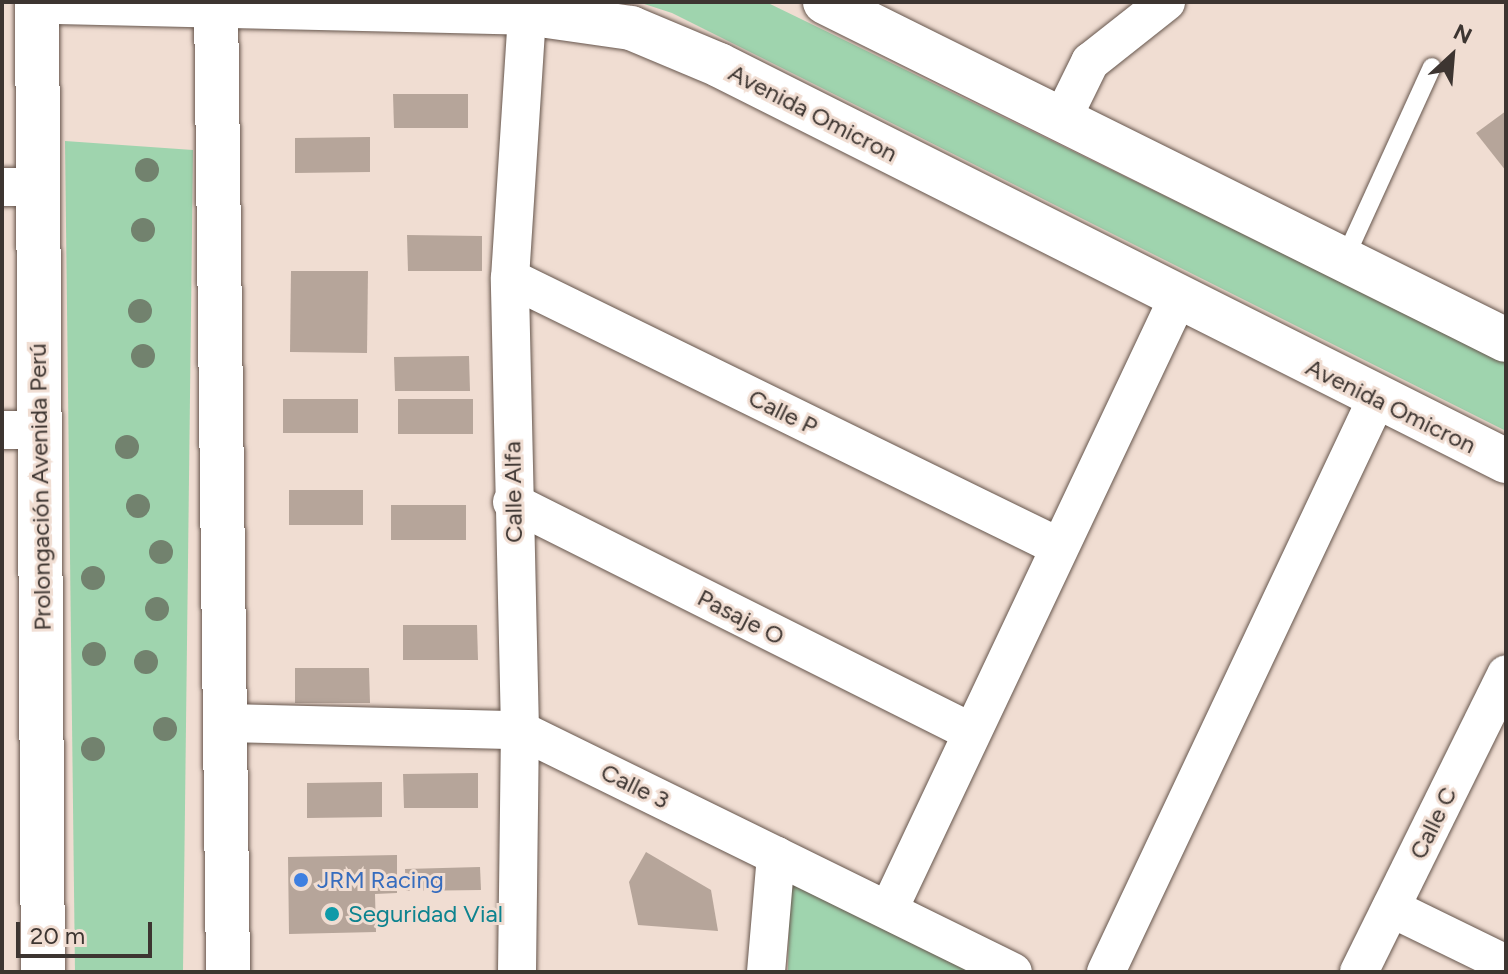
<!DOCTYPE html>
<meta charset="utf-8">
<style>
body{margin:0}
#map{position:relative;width:1508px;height:974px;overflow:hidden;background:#f0ddd2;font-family:Figtree,sans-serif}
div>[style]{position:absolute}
.green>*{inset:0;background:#9fd4ae}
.building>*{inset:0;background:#b6a59a}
.roads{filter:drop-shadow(0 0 2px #66564d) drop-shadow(0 0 2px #66564d)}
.service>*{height:18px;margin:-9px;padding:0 9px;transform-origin:9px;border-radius:9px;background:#fff}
.minor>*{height:38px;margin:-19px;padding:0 19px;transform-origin:19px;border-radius:19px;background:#fff}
.tertiary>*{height:44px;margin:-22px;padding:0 22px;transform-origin:22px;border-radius:22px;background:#fff}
.primary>*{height:44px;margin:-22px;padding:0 22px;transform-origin:22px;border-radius:22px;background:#fff}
.trees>*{width:24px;height:24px;margin:-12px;border-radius:50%;background:#72826e}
.dots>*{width:22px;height:22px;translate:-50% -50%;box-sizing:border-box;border:4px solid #f0ddd2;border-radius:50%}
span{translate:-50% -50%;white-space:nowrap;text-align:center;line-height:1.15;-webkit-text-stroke:6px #f0ddd2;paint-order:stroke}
.street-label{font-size:24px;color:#3d3531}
.shop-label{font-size:24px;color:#366cbe}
.left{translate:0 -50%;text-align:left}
.culture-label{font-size:24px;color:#0d838f}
.frame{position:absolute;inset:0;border:4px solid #3d3531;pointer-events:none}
.north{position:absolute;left:1412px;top:16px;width:80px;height:80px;-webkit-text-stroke:6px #f0ddd2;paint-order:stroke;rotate:26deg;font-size:22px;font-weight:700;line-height:32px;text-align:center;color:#3d3531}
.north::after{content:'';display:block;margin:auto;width:28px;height:36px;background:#3d3531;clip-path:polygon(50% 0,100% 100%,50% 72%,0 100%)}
.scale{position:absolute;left:16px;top:922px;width:136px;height:36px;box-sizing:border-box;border:4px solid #3d3531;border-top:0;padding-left:10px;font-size:24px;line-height:28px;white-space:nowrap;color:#3d3531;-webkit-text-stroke:6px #f0ddd2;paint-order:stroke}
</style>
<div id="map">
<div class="green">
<div style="clip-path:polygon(638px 2px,766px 2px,1506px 362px,1506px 431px,672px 13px)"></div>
<div style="clip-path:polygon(65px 141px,193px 150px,183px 972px,75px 972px)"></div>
<div style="clip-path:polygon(790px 872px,995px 972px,788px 972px)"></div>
</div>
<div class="building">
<div style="clip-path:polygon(393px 94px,468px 94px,468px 128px,394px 128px)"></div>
<div style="clip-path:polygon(1506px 111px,1506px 171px,1476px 133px)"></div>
<div style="clip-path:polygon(370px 137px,370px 172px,295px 173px,295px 138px)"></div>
<div style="clip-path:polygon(407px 235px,482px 236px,482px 271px,408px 271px)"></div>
<div style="clip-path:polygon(291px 271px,368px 271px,367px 353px,290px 352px)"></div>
<div style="clip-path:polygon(469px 356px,470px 391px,395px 391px,394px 357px)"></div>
<div style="clip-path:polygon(283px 399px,358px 399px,358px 433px,283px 433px)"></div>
<div style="clip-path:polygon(398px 399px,473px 399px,473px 434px,398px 434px)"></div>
<div style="clip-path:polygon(289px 490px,363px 490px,363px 525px,289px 525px)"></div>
<div style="clip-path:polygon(391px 505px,466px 505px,466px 540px,391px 540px)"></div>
<div style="clip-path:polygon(403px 625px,477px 625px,478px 660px,403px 660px)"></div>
<div style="clip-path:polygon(295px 668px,369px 668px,370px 703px,295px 703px)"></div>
<div style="clip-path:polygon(478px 773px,478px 808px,404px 808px,403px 774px)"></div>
<div style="clip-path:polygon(382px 782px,382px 817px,307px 818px,307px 783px)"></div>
<div style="clip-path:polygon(646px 852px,711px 890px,718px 931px,638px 925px,629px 882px)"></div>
<div style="clip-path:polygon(397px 855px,397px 893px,375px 894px,376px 932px,289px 934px,288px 857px)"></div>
<div style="clip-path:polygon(480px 867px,481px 890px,406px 891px,405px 869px)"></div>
</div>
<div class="roads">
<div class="service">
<div style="left:1344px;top:260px;width:212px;rotate:-65.5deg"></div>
</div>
<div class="minor">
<div style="left:1062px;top:119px;width:64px;rotate:-63.8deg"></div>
<div style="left:1090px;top:62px;width:97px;rotate:-38.3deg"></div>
<div style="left:2px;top:187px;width:35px"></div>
<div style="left:510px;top:278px;width:609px;rotate:26.1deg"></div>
<div style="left:2px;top:430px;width:37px"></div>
<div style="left:512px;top:502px;width:513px;rotate:26.61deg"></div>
<div style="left:226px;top:723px;width:294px;rotate:1.4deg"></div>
<div style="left:520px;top:730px;width:549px;rotate:26.15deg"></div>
<div style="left:1391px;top:908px;width:128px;rotate:26deg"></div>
<div style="left:889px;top:909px;width:674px;rotate:-64.69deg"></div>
<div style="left:517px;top:972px;width:242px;rotate:-89.3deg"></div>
<div style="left:520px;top:730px;width:452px;rotate:-91.3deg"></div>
<div style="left:510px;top:278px;width:266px;rotate:-86.3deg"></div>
<div style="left:766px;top:972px;width:117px;rotate:-85.1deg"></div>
<div style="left:1106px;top:972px;width:633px;rotate:-64.73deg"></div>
<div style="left:1359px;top:972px;width:332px;rotate:-63.7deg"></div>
</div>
<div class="tertiary">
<div style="left:57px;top:2px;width:470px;rotate:1.3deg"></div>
<div style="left:527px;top:13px;width:105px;rotate:8.2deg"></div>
<div style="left:631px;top:28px;width:95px;rotate:22.8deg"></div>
<div style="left:719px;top:65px;width:881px;rotate:26.71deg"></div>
<div style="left:825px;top:2px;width:760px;rotate:26.4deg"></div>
</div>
<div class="primary">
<div style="left:37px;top:2px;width:970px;rotate:89.65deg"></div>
<div style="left:216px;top:2px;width:970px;rotate:89.29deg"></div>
</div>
</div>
<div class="trees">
<div style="left:147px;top:170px"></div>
<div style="left:143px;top:230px"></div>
<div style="left:140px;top:311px"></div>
<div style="left:143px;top:356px"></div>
<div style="left:127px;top:447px"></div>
<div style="left:138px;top:506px"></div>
<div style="left:161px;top:552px"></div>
<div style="left:93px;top:578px"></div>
<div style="left:157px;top:609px"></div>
<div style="left:94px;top:654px"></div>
<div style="left:146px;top:662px"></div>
<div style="left:165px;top:729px"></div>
<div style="left:93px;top:749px"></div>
</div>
<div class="dots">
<div style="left:301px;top:880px;background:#3f7fe0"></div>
<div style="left:332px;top:914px;background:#0f9aa8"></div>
</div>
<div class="street-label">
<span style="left:813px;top:113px;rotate:27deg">Avenida Omicron</span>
<span style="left:1391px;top:406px;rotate:26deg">Avenida Omicron</span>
<span style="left:783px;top:412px;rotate:26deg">Calle P</span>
<span style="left:40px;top:487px;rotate:-91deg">Prolongación Avenida Perú</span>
<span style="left:513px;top:492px;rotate:-91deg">Calle Alfa</span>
<span style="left:741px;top:617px;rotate:27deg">Pasaje O</span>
<span style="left:635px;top:786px;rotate:26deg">Calle 3</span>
<span style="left:1433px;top:823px;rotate:-64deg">Calle C</span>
</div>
<div class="shop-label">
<span class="left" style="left:317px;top:880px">JRM Racing</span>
</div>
<div class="culture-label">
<span class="left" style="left:348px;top:914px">Seguridad Vial</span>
</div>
<div class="frame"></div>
<div class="north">N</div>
<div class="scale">20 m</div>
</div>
